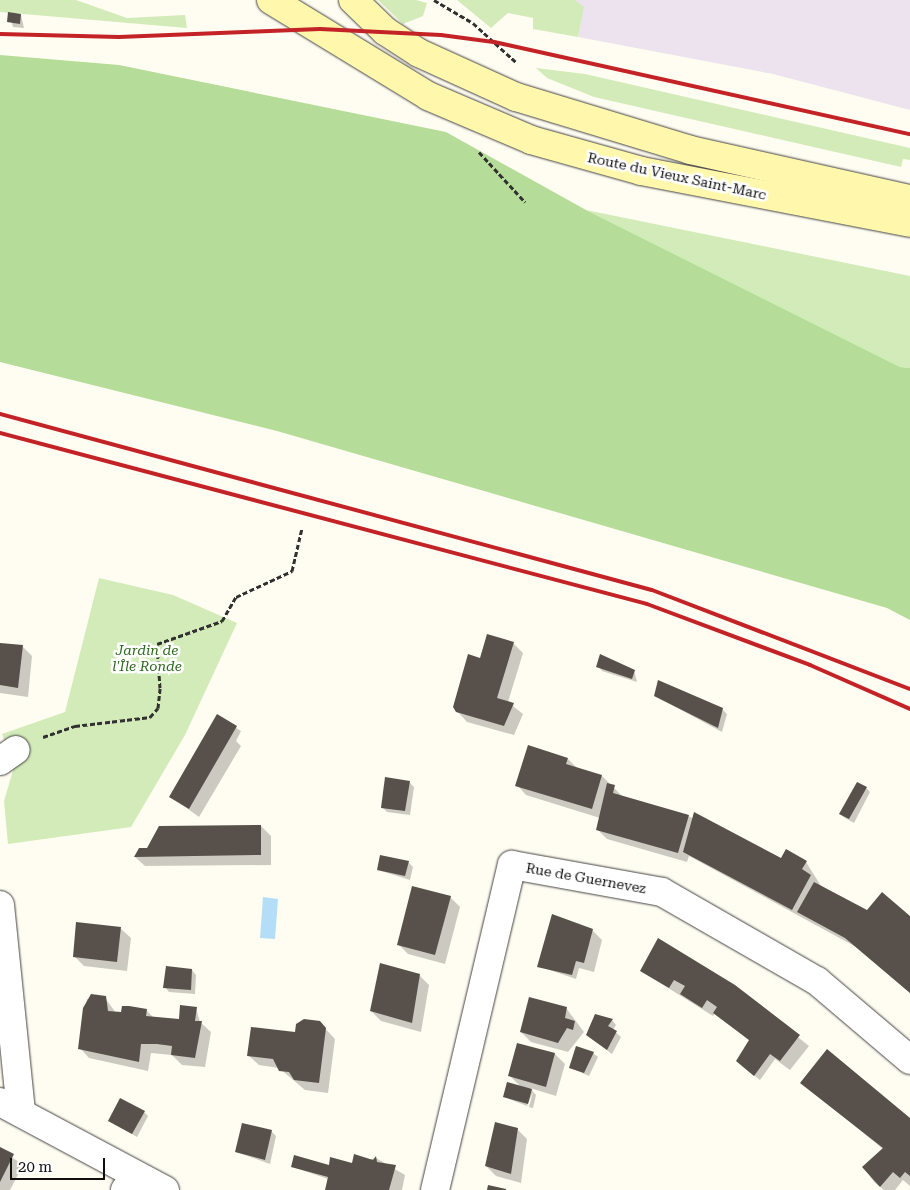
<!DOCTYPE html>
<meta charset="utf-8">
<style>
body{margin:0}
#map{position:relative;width:910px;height:1190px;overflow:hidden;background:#fffdf1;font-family:"Roboto Serif",serif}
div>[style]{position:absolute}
.industrial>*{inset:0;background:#ede3ee}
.green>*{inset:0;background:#d2ebb9}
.forest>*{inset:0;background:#b5dc98}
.water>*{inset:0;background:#b4ddf7}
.shadow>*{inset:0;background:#0003}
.building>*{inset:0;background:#58504b}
.path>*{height:3px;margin-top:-1.5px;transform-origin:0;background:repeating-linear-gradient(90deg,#313131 0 5px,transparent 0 7.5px)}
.roads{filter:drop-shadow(0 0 1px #424242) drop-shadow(0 0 1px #424242)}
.minor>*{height:28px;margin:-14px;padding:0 14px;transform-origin:14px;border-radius:14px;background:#fff}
.tertiary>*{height:28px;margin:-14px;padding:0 14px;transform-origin:14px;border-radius:14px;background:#fff}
.secondary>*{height:28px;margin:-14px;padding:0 14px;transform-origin:14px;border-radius:14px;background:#fff8ac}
.rail>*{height:4px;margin:-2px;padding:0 2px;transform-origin:2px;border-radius:2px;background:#c32327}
span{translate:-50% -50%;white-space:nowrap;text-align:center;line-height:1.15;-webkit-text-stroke:5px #fff;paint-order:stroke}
.street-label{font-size:14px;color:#0f0f0f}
.park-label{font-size:14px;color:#2b691d;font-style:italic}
.scale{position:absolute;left:10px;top:1158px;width:95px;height:22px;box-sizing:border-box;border:2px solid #0f0f0f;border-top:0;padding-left:6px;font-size:15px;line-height:18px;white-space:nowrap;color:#0f0f0f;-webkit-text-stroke:4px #fff;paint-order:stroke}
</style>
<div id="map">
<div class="industrial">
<div style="clip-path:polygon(558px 0,910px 0,910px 110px,773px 74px,578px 37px,581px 21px)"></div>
</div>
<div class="green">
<div style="clip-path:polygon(0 0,76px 0,127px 18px,185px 15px,187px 28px,0 12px)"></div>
<div style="clip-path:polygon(378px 0,416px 0,427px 3px,423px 16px,403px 24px)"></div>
<div style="clip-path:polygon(457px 0,575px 0,584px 7px,578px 37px,533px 29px,533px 18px,508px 13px,491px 28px)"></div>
<div style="clip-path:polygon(536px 68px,585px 74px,910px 148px,910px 160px,903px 159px,901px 167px,594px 97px,547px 78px)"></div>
<div style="clip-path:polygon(586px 210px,910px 276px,910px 368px,900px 367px)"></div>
<div style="clip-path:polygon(99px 578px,173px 595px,237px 623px,185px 735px,131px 827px,8px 844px,4px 801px,14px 767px,2px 734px,65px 712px)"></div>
</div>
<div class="forest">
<div style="clip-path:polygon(0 55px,119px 65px,446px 132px,586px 210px,900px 367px,910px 368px,910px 620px,887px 608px,277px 431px,0 362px)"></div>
</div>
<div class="water">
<div style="clip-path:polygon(263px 897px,278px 899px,275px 939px,260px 938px)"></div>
</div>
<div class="shadow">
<div style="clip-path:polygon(9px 14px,21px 15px,24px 28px,13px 27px)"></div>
<div style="clip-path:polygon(513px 643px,523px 653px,508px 702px,523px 714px,514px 735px,467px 722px,457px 711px,481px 659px)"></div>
<div style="clip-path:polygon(0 644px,23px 647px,32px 656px,28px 697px,0 693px)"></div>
<div style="clip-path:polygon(598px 666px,634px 670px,637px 682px,602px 671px)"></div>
<div style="clip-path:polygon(655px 696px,722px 709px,727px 714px,722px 732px)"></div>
<div style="clip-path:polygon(217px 716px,241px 731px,236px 741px,241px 746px,199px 817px,170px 796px)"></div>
<div style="clip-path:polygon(568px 759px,578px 769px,602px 776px,624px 798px,688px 816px,782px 859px,806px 862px,821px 886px,867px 912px,910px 918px,910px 993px,856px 947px,689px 856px,687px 862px,607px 839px,597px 829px,600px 818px,526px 795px,517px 785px)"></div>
<div style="clip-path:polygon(409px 782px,414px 787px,410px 815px,387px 812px,382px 807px)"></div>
<div style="clip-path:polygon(866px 788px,870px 792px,854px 823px,845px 818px,840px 814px)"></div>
<div style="clip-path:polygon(261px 826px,271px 836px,271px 865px,145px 866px,135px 857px,148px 849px)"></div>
<div style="clip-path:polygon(408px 862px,413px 867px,410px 880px,378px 870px)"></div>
<div style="clip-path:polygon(450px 897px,460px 907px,445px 964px,408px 954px,399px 945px)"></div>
<div style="clip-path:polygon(77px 923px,121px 929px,131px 938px,127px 971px,84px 966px,74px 956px)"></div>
<div style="clip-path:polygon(592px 930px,602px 940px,594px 972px,579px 968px,576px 979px,538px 966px)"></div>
<div style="clip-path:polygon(192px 970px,196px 975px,195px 994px,169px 992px,165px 987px)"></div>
<div style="clip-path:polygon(641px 971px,734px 986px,809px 1046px,790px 1070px,775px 1059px,760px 1080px,742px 1066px,750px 1041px,715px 1013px,713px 1016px)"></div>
<div style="clip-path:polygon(419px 975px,429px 985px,421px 1032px,381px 1021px,371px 1011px)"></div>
<div style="clip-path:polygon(105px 998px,116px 1013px,146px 1010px,154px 1018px,182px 1021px,196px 1008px,200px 1022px,211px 1032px,205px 1067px,182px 1065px,172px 1055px,151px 1053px,148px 1071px,89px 1058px,80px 1048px,87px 999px)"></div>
<div style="clip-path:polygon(566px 1008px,584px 1032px,568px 1052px,531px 1042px,521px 1032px)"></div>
<div style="clip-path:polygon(612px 1020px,616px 1025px,613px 1030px,621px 1037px,612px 1054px,592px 1039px)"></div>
<div style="clip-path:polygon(319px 1022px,335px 1039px,328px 1093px,305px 1090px,279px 1068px,259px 1065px,249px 1056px)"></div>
<div style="clip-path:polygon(518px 1044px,555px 1054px,565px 1064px,556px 1096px,530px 1088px,536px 1095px,533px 1108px,529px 1107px,533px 1092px,527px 1106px,504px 1097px,522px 1088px,510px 1076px)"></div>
<div style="clip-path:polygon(593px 1053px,598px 1057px,589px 1076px,571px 1068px)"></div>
<div style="clip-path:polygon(801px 1082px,910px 1120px,910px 1186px,903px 1180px,895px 1190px,884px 1190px,874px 1182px,864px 1167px,883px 1149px)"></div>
<div style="clip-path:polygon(144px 1112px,148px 1116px,137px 1137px,109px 1121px)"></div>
<div style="clip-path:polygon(517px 1129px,527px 1139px,521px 1183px,496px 1176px,486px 1166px)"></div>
<div style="clip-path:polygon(271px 1131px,276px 1136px,270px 1164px,236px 1152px)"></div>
<div style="clip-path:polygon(0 1149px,23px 1165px,10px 1190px,0 1190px)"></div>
<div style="clip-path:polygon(376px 1158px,405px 1175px,402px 1190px,326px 1190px,328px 1179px,293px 1167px,353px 1164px)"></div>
</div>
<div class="building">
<div style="clip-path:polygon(8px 12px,21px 14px,20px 24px,7px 22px)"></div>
<div style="clip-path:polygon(487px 634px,514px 642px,497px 698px,514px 703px,504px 726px,456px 712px,453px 707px,468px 654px,480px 658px)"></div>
<div style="clip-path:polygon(0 643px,23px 645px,18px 688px,0 685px)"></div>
<div style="clip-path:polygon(600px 654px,635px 670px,632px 679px,596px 667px)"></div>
<div style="clip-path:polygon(658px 680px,723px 708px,718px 728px,654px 696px)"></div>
<div style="clip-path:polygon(217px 714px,237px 726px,189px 809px,169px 797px)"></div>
<div style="clip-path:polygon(528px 745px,568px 758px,566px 764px,602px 775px,592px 809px,515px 786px)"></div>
<div style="clip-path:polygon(385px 777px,410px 781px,405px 811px,381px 808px)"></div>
<div style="clip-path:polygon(857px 782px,867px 787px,849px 819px,839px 814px)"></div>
<div style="clip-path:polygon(607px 783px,615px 785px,613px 793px,689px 815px,678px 853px,596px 830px)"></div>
<div style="clip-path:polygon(694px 812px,781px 858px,786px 849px,807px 861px,802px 869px,811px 875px,792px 910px,683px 852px)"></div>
<div style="clip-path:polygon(261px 825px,261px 855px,134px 857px,139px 848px,147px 848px,159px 826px)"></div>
<div style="clip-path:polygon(380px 855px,409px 861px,405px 876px,377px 870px)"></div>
<div style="clip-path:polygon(814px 882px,867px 910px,882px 892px,910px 916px,910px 993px,845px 938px,797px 912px)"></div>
<div style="clip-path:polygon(412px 886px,451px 896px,435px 955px,397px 945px)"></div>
<div style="clip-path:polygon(552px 914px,593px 929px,584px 963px,576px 961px,572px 975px,537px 967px)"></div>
<div style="clip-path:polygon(76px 922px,121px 927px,117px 962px,73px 957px)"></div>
<div style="clip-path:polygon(658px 938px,735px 985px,800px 1035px,780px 1061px,770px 1054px,754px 1076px,736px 1061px,749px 1040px,713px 1013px,717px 1007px,707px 1000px,702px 1008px,680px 994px,685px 986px,674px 980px,669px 988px,640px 971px)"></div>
<div style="clip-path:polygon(380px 963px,420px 974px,412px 1023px,370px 1011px)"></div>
<div style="clip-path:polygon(166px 966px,192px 969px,191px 990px,163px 988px)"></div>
<div style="clip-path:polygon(91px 994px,106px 996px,108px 1011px,121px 1012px,122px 1006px,129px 1006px,147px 1009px,146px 1016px,179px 1019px,180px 1005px,197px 1007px,195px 1021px,202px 1021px,195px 1058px,171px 1055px,172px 1046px,157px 1044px,141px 1044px,139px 1062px,78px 1049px,83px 1008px)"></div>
<div style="clip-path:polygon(529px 997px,567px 1007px,565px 1018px,575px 1021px,573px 1030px,567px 1028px,558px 1043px,520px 1032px)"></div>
<div style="clip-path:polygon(595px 1014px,613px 1019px,608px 1026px,617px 1031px,607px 1050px,586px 1035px)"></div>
<div style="clip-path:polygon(304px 1019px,320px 1021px,326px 1028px,319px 1083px,294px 1080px,289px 1072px,279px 1071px,273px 1059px,247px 1056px,251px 1027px,295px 1032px,296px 1024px)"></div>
<div style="clip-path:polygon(517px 1043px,555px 1053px,546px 1087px,508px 1076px)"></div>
<div style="clip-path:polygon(576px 1046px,594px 1052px,584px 1073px,569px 1068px)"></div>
<div style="clip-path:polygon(827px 1049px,910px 1118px,910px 1176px,905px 1172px,900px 1178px,893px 1172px,880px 1187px,862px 1167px,883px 1148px,800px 1083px)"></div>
<div style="clip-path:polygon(507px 1082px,532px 1089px,528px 1104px,503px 1097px)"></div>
<div style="clip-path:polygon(120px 1098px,145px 1111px,132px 1134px,108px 1121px)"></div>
<div style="clip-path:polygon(495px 1122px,518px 1128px,511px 1174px,485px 1166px)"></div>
<div style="clip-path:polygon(242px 1123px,272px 1130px,265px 1160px,235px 1152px)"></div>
<div style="clip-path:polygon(0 1147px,14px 1154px,0 1182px)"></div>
<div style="clip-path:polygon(354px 1154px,373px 1160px,376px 1156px,377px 1162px,396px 1165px,389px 1190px,325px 1190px,328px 1177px,291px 1167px,294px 1155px,329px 1165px,330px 1157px,352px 1163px)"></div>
<div style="clip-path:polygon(488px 1185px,506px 1189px,506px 1190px,487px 1190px)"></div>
</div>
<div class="path">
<div style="left:434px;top:0;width:45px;rotate:30.5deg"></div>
<div style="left:473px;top:23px;width:59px;rotate:42.3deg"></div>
<div style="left:479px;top:152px;width:68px;rotate:47.4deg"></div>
<div style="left:43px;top:737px;width:34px;rotate:-19deg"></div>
<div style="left:75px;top:726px;width:76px;rotate:-6.8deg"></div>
<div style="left:150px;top:717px;width:12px;rotate:-48deg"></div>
<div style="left:158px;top:708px;width:20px;rotate:-84deg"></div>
<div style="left:160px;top:688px;width:44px;rotate:-93.9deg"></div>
<div style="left:157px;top:644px;width:69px;rotate:-19.5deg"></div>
<div style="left:222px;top:621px;width:28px;rotate:-60deg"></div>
<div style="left:236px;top:597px;width:62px;rotate:-24.9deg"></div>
<div style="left:292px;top:571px;width:44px;rotate:-76.9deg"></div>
</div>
<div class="roads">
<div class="minor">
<div style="left:0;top:761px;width:19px;rotate:-35deg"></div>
<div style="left:0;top:905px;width:209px;rotate:84.2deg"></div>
<div style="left:125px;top:1190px;width:17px;rotate:-54deg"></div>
<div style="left:435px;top:1190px;width:334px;rotate:-76.7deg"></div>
<div style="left:512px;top:865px;width:152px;rotate:10.2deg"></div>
<div style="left:662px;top:892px;width:179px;rotate:29.9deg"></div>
<div style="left:817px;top:981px;width:122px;rotate:40.3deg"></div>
</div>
<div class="tertiary">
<div style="left:0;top:1102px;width:187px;rotate:28.1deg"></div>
</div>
<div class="secondary">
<div style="left:271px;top:0;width:184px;rotate:31.4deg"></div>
<div style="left:428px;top:96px;width:112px;rotate:23.1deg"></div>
<div style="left:531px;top:140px;width:114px;rotate:15.7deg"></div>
<div style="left:641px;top:171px;width:274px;rotate:10.9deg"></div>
<div style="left:353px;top:0;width:45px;rotate:44.1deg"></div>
<div style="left:385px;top:31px;width:40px;rotate:32.9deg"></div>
<div style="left:419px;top:53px;width:107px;rotate:24.4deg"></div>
<div style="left:516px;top:97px;width:182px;rotate:16.9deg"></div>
<div style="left:690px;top:150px;width:225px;rotate:12.6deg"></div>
</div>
</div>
<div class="rail">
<div style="left:0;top:34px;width:119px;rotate:1.4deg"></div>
<div style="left:119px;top:37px;width:201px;rotate:-2.3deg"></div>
<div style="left:320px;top:29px;width:121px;rotate:2.8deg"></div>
<div style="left:441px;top:35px;width:53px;rotate:7.5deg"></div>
<div style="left:494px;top:42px;width:426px;rotate:12.5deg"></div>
<div style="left:0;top:414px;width:675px;rotate:15.11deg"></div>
<div style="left:652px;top:590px;width:276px;rotate:21deg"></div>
<div style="left:0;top:433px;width:669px;rotate:14.8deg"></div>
<div style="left:647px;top:604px;width:174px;rotate:20.5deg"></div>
<div style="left:810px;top:665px;width:109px;rotate:23.7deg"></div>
</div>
<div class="street-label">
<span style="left:677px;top:176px;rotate:12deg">Route du Vieux Saint-Marc</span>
<span style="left:586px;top:878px;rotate:10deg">Rue de Guernevez</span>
</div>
<div class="park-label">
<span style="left:147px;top:658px">Jardin de<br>l'Île Ronde</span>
</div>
<div class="scale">20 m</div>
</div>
